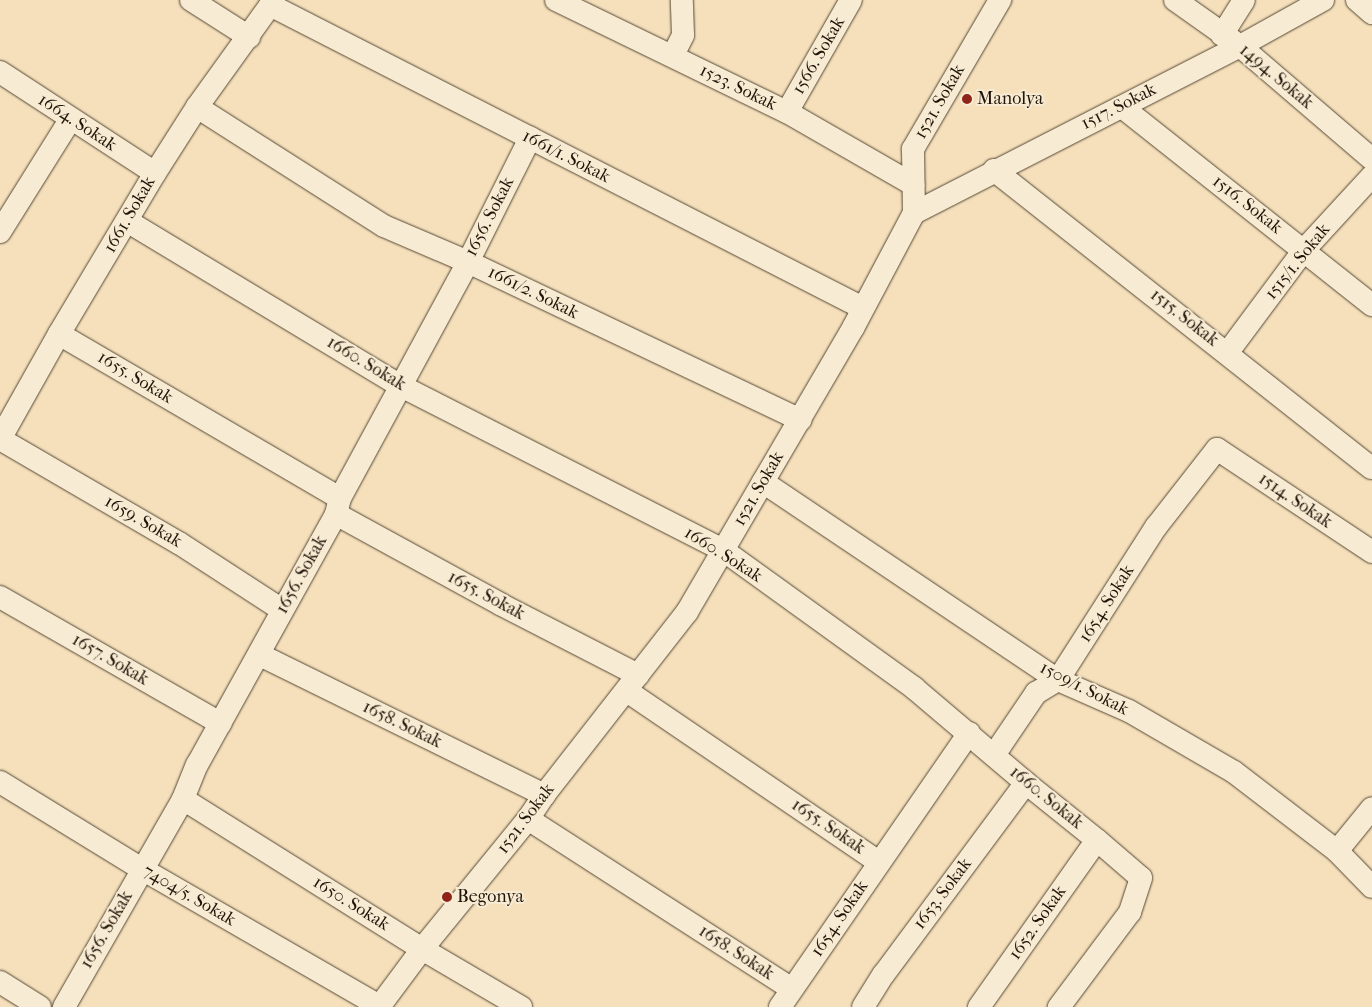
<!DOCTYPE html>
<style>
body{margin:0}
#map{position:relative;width:1372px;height:1007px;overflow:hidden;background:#f5e0bb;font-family:"IM FELL French Canon",serif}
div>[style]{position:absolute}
.roads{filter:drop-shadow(0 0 1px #554735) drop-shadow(0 0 1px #554735)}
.minor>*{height:22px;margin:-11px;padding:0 11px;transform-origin:11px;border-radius:11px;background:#f8ebd3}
.dots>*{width:14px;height:14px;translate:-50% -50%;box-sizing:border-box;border:2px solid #f8ebd3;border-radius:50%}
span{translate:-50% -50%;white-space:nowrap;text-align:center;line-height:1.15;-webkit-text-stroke:4px #f8ebd3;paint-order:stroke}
.street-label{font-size:18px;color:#201408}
.poi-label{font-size:18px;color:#201408}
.left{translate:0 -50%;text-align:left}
</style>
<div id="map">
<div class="roads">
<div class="minor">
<div style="left:191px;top:0;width:69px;rotate:32.5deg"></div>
<div style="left:556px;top:0;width:257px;rotate:25.9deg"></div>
<div style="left:787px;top:112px;width:146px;rotate:29.9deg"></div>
<div style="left:1175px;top:0;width:80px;rotate:35.3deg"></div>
<div style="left:1240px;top:46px;width:174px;rotate:40.6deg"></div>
<div style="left:1357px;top:0;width:20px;rotate:41deg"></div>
<div style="left:270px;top:5px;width:666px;rotate:27.07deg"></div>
<div style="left:1222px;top:35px;width:41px;rotate:-57.8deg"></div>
<div style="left:673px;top:55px;width:22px;rotate:-63deg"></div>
<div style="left:683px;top:35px;width:35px;rotate:-92deg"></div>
<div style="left:0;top:72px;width:185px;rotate:33.1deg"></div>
<div style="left:197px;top:107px;width:222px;rotate:32.5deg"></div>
<div style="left:384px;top:226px;width:91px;rotate:23.2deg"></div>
<div style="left:468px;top:262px;width:368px;rotate:25.4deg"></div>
<div style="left:1122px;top:107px;width:319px;rotate:38.4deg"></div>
<div style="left:787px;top:112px;width:129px;rotate:-60.3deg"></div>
<div style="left:994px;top:170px;width:481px;rotate:38.3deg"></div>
<div style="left:914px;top:213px;width:366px;rotate:-27.1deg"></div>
<div style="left:1240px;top:46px;width:95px;rotate:-29deg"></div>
<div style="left:127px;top:221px;width:320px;rotate:31.1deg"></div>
<div style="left:401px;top:386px;width:361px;rotate:27deg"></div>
<div style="left:723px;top:550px;width:236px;rotate:35.8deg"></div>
<div style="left:914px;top:688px;width:147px;rotate:40.3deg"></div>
<div style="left:1026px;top:783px;width:91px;rotate:38.8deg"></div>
<div style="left:1097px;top:840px;width:58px;rotate:40.8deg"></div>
<div style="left:1141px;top:878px;width:36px;rotate:108deg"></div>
<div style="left:1130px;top:912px;width:119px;rotate:126.8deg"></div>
<div style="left:0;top:232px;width:132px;rotate:-58deg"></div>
<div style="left:59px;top:334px;width:325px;rotate:30.3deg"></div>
<div style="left:1228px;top:352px;width:127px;rotate:-53.3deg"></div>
<div style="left:1304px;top:250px;width:100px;rotate:-47.4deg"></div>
<div style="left:0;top:439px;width:120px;rotate:-60.7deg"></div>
<div style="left:59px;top:334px;width:187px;rotate:-59.2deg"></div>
<div style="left:155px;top:173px;width:78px;rotate:-57.5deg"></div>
<div style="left:197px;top:107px;width:132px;rotate:-54.3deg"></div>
<div style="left:0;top:439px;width:207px;rotate:30.2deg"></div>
<div style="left:179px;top:543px;width:123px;rotate:33deg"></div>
<div style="left:763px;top:482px;width:355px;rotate:33.9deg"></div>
<div style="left:1058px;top:680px;width:77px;rotate:23.6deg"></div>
<div style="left:1129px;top:711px;width:121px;rotate:30.2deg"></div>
<div style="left:1234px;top:772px;width:130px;rotate:37.5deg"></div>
<div style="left:1337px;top:851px;width:50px;rotate:45.8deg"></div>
<div style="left:336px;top:514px;width:189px;rotate:28.7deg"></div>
<div style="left:502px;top:605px;width:153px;rotate:27.2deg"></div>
<div style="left:0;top:597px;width:254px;rotate:29.8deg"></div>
<div style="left:260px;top:655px;width:317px;rotate:26.2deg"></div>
<div style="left:627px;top:691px;width:305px;rotate:34.2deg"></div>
<div style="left:994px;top:755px;width:75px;rotate:-55.9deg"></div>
<div style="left:1036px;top:693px;width:26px;rotate:-31deg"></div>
<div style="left:1058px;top:680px;width:182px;rotate:-57.4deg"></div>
<div style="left:1156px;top:527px;width:99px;rotate:-52deg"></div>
<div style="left:1217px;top:449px;width:186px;rotate:33.6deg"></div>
<div style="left:0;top:782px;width:167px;rotate:31.5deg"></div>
<div style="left:142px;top:869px;width:274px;rotate:30deg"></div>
<div style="left:183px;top:799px;width:282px;rotate:32.1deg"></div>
<div style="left:422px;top:949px;width:115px;rotate:30.4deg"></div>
<div style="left:528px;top:819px;width:314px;rotate:32.8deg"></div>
<div style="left:1337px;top:851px;width:55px;rotate:-50.9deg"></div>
<div style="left:0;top:982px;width:47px;rotate:32deg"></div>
<div style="left:64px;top:1007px;width:240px;rotate:-60.2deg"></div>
<div style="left:183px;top:799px;width:37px;rotate:-68deg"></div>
<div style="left:197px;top:765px;width:287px;rotate:-61deg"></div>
<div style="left:336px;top:514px;width:16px;rotate:-76deg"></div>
<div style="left:340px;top:498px;width:268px;rotate:-61.5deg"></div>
<div style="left:468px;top:262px;width:139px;rotate:-63.4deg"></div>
<div style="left:379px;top:1007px;width:72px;rotate:-53.4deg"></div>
<div style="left:422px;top:949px;width:168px;rotate:-50.8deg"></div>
<div style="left:528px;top:819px;width:29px;rotate:-56deg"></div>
<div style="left:544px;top:795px;width:232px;rotate:-52deg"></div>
<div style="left:687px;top:612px;width:329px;rotate:-59.7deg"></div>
<div style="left:853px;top:328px;width:130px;rotate:-62.1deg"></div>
<div style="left:914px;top:213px;width:64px;rotate:-90.9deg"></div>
<div style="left:913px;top:149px;width:173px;rotate:-59.7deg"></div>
<div style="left:780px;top:1007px;width:333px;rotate:-55.4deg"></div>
<div style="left:863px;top:1007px;width:39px;rotate:-58deg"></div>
<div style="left:884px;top:974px;width:238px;rotate:-53.4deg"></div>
<div style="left:979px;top:1007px;width:204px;rotate:-54.8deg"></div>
</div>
</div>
<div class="dots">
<div style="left:967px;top:99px;background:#8f2418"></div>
<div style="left:447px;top:897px;background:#8f2418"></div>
</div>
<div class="street-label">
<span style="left:819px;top:56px;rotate:-60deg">1566. Sokak</span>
<span style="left:1276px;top:77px;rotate:40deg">1494. Sokak</span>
<span style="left:738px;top:88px;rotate:26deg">1523. Sokak</span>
<span style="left:940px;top:102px;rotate:-60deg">1521. Sokak</span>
<span style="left:1119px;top:107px;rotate:-27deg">1517. Sokak</span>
<span style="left:77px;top:123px;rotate:33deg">1664. Sokak</span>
<span style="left:566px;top:157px;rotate:27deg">1661/1. Sokak</span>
<span style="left:1247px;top:205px;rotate:38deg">1516. Sokak</span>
<span style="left:130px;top:215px;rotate:-60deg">1661. Sokak</span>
<span style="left:490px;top:217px;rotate:-63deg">1656. Sokak</span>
<span style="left:1298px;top:262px;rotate:-51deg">1515/1. Sokak</span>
<span style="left:533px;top:293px;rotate:26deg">1661/2. Sokak</span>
<span style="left:1184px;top:318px;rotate:38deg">1515. Sokak</span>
<span style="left:366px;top:364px;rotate:31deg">1660. Sokak</span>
<span style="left:135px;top:378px;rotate:31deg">1655. Sokak</span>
<span style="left:759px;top:489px;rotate:-60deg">1521. Sokak</span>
<span style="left:1295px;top:501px;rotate:34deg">1514. Sokak</span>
<span style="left:143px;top:522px;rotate:30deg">1659. Sokak</span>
<span style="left:723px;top:555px;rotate:32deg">1660. Sokak</span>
<span style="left:302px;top:575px;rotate:-61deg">1656. Sokak</span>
<span style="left:486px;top:596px;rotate:28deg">1655. Sokak</span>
<span style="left:1107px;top:604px;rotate:-58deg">1654. Sokak</span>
<span style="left:110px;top:660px;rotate:30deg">1657. Sokak</span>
<span style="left:1084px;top:689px;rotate:27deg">1509/1. Sokak</span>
<span style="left:402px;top:725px;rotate:26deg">1658. Sokak</span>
<span style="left:1046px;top:798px;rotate:39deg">1660. Sokak</span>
<span style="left:526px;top:819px;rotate:-53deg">1521. Sokak</span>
<span style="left:828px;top:827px;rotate:34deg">1655. Sokak</span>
<span style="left:943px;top:894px;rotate:-53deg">1653. Sokak</span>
<span style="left:189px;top:896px;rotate:30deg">7404/5. Sokak</span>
<span style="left:351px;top:904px;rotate:32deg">1650. Sokak</span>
<span style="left:840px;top:919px;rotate:-56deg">1654. Sokak</span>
<span style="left:1038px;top:923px;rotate:-55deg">1652. Sokak</span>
<span style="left:107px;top:930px;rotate:-60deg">1656. Sokak</span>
<span style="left:736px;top:953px;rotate:33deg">1658. Sokak</span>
</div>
<div class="poi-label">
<span class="left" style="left:977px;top:99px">Manolya</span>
<span class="left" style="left:457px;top:897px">Begonya</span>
</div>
</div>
